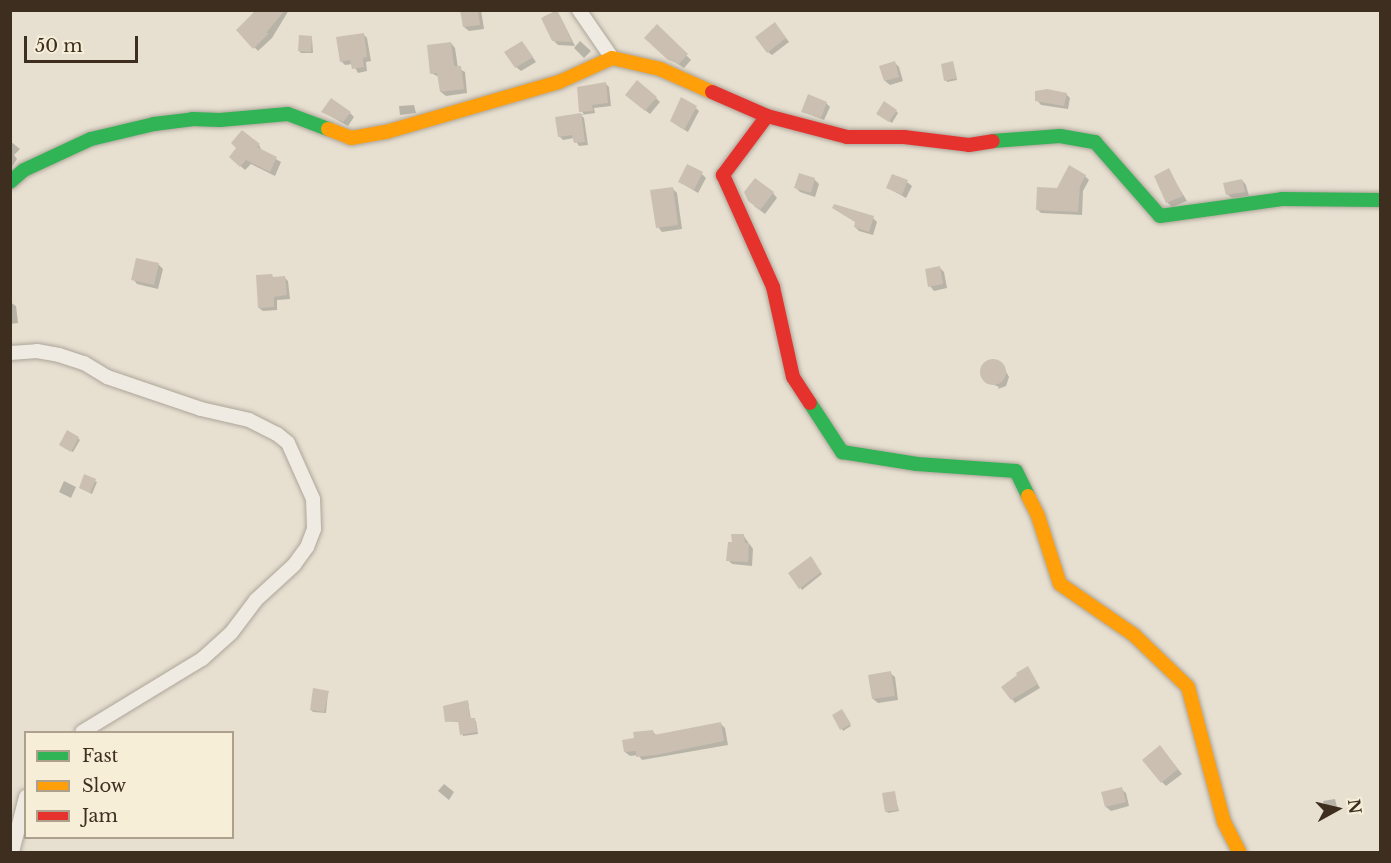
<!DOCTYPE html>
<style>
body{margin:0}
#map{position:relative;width:1391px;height:863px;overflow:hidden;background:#e7e0d1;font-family:"Libre Baskerville",serif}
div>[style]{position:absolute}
.shadow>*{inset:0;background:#0003}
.building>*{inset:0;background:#cbbfb2}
.round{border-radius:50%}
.roads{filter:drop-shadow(0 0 2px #ada599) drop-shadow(0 0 2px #ada599)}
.street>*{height:14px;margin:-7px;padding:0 7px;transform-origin:7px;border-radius:7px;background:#efebe3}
.fast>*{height:14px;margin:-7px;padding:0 7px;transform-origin:7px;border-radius:7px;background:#30b455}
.slow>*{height:14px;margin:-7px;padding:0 7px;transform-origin:7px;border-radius:7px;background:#ff9f0a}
.jam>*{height:14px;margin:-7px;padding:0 7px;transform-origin:7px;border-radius:7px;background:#e5322d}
span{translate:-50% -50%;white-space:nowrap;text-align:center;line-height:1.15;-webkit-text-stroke:6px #f7eed8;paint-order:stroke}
.frame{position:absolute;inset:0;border:12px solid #3d2e20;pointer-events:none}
.legend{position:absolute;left:24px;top:731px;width:210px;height:108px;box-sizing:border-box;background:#f7eed8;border:2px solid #ada18e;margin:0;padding:8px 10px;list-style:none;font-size:18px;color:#3d2e20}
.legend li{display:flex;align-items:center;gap:12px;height:30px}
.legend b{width:30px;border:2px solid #ada18e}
.north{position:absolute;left:1307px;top:779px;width:60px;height:60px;-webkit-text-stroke:4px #f7eed8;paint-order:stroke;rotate:82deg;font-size:16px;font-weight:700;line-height:24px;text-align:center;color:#3d2e20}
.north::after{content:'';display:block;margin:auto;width:21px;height:27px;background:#3d2e20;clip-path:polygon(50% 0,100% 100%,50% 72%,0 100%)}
.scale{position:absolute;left:24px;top:36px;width:114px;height:27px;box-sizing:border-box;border:3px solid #3d2e20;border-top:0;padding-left:8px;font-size:18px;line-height:21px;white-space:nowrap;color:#3d2e20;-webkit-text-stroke:4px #f7eed8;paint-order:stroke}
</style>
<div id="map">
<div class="shadow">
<div style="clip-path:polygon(271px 10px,289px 10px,272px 38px,258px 51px,238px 30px)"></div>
<div style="clip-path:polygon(462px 10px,481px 10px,484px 29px,469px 31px,464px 27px)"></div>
<div style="clip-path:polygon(556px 12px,560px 16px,575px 46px,558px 45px,553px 40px)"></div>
<div style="clip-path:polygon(657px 26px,691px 60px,684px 68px,662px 54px)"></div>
<div style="clip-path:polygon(778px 27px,789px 42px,772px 55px,768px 52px)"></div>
<div style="clip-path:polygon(363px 34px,367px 38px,371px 61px,366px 62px,367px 71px,358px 73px,353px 64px,345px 65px,341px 61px)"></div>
<div style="clip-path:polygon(312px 38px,313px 53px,301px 53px,299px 51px)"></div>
<div style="clip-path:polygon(580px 41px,591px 51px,584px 58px,574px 48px)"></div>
<div style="clip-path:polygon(522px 42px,536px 62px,521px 71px,516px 67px)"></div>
<div style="clip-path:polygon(451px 43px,455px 48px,458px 68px,465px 72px,467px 93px,446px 96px,441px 92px,439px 77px,431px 73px)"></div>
<div style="clip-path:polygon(894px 62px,899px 67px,903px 81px,890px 85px,885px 81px)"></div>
<div style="clip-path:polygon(952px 63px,957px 80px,947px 82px,946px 80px)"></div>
<div style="clip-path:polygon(606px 84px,609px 87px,611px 106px,594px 108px,595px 113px,581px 115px,584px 118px,588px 145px,579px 146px,574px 138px,563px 140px,559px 136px,557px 118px,584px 114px,581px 111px)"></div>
<div style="clip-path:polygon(1066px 94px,1070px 98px,1068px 109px,1041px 105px,1037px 100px)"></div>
<div style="clip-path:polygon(656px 98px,660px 102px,650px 114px,631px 99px)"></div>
<div style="clip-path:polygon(826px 103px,830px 107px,824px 120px,803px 112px)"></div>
<div style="clip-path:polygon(414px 105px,416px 113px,400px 115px,399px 106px)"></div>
<div style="clip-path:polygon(696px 108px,699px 111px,688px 132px,675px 124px)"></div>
<div style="clip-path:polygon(896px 111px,898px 113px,892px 123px,879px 115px)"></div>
<div style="clip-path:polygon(323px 112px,350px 113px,354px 117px,348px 126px)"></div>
<div style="clip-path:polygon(10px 141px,20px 149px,14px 155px,17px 159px,10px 170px)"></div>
<div style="clip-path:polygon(259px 145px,262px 151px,281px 162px,275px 176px,251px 164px,245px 170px,235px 161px)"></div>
<div style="clip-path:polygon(1168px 170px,1187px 201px,1172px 207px,1167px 202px)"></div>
<div style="clip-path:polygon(702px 174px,706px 178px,698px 193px,680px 182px)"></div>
<div style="clip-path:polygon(1085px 176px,1089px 180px,1083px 191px,1082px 215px,1041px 213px,1037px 209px,1058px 190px)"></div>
<div style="clip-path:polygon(814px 179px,819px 184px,815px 197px,800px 192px,796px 188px)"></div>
<div style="clip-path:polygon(1242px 180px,1246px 185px,1249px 196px,1232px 198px,1227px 194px)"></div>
<div style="clip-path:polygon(907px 182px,912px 186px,906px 198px,888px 188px)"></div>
<div style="clip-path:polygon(673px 189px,677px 193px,682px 229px,662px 232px,658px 227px)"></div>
<div style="clip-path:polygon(773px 193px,777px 198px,765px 214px,754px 206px)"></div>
<div style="clip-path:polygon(834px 208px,873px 218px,877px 222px,873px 235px,859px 231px,855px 227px,857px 223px)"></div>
<div style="clip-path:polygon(158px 264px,163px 269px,158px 289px,137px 284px,133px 279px)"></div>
<div style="clip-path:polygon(940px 268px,944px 272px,947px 288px,934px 291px,930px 286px)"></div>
<div style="clip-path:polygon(285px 278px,288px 281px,290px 299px,277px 300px,277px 310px,263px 311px,259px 308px,275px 279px)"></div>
<div style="clip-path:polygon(10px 302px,16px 306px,18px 323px,10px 324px)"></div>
<div style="clip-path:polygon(989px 362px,999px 363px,1004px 368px,1009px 377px,1006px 386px,998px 389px,999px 387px,987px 382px,981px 374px,985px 364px)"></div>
<div style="clip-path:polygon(78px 438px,80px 440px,73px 452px,62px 446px)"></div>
<div style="clip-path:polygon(64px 481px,76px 487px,71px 498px,59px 492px)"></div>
<div style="clip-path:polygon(95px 481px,97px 482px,92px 494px,80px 488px)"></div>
<div style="clip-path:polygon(743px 535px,753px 549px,752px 566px,732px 564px,728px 560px,733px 544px)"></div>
<div style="clip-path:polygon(812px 560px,822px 574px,802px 590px,790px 574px)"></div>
<div style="clip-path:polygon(1028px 668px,1040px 688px,1015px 703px,1003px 687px)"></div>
<div style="clip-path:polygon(890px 673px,895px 677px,898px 700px,878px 703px,873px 699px)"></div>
<div style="clip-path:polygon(328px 692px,326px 713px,313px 712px,311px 710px)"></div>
<div style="clip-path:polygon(468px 702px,471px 720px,476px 721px,478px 734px,463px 736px,459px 722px,446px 721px)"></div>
<div style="clip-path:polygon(843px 713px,851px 726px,843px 731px,842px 729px)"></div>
<div style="clip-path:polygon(721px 724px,725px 728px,728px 745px,642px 760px,638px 755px,630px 756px,625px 752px,636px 739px,652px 731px,657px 736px)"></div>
<div style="clip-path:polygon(1164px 752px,1182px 774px,1166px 786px,1162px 782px)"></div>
<div style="clip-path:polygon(444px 784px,454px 792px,449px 800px,438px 791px)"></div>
<div style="clip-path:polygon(1121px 789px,1126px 793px,1129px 806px,1111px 811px,1106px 807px)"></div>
<div style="clip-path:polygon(894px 793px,899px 811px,888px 813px,886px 811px)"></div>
<div style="clip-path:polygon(1335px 799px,1338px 811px,1327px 813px,1323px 801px)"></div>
</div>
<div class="building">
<div style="clip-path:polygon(256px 10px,285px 10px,266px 33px,269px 33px,253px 49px,236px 30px)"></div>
<div style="clip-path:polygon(460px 10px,478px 10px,480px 25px,463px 27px)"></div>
<div style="clip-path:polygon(557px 10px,572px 42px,552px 41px,541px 18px)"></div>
<div style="clip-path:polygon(775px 22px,786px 38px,767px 53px,755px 37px)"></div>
<div style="clip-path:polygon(657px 24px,688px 54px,679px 64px,668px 60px,644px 38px)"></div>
<div style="clip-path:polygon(364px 33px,367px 57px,363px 58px,364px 67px,352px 69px,350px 60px,340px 62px,336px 37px)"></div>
<div style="clip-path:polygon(299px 35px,312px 36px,311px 52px,298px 51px)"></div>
<div style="clip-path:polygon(522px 41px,533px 57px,515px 68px,504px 52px)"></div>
<div style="clip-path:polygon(451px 42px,454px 66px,461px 66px,464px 89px,440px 92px,437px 73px,430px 74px,427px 45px)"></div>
<div style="clip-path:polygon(895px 61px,899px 77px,884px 81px,879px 66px)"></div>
<div style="clip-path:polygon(953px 61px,957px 78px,944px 81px,941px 64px)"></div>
<div style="clip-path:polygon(637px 80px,657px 97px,645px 111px,625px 95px)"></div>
<div style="clip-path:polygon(606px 82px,608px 103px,592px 105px,593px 111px,579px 112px,577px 87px)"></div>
<div style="clip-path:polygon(1047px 89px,1067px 93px,1064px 106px,1035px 101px,1035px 91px)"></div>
<div style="clip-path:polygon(808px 94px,827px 102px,821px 118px,801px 112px)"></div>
<div style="clip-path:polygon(681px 97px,697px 106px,684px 130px,670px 121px)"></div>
<div style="clip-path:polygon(331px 98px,351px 112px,343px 122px,321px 112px)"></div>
<div style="clip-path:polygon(884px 101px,897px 110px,889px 122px,876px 114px)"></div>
<div style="clip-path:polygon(581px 113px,585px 142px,574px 143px,572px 135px,558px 137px,555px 117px)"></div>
<div style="clip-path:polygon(242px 130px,260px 144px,257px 147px,277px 157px,270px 172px,246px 160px,240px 167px,229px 157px,236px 148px,231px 143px)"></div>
<div style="clip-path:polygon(687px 164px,703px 172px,694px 190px,678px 182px)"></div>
<div style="clip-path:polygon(1069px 165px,1086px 175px,1080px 186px,1078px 212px,1036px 210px,1037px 187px,1057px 188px)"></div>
<div style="clip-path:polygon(1169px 168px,1183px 196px,1166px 203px,1154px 176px)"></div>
<div style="clip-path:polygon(799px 173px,815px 178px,811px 193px,794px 188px)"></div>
<div style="clip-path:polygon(892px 174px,908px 180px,902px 195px,886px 188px)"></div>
<div style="clip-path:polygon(755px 178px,774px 192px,760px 210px,748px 201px,744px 192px)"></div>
<div style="clip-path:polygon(1242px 179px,1245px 192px,1226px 195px,1223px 183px)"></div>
<div style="clip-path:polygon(673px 187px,678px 225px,656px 228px,650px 190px)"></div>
<div style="clip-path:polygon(834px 204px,874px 216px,869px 232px,854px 227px,855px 222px,832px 208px)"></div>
<div style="clip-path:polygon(136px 258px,159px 263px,154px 285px,131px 280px)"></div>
<div style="clip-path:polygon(940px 266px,943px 284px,928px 287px,925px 269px)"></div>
<div style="clip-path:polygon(272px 274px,273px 277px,285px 276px,287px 295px,274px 297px,274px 307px,258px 308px,256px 275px)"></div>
<div class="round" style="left:980px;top:359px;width:26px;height:26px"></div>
<div style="clip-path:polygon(67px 430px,79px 437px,71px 452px,59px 445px)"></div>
<div style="clip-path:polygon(84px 474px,96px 479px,90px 493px,79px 488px)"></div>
<div style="clip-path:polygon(731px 534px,744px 534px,745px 543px,749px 543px,748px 562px,726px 561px,728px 542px,732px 542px)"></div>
<div style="clip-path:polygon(811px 556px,821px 572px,799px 589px,788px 573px)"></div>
<div style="clip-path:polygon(1028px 666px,1038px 684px,1011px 700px,1001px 687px,1017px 675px,1016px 673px)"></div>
<div style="clip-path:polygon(891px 671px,895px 696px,872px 699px,868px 675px)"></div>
<div style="clip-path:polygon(313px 688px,329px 691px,324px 712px,310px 710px)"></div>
<div style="clip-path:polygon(468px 700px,470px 718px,475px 718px,477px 732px,460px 735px,458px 721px,445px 722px,443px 706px)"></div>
<div style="clip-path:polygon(842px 709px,851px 724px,840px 730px,832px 715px)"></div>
<div style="clip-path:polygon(721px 722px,724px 741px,656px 755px,636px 757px,636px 751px,624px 752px,622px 740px,634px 738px,633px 732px,653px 730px,654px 735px)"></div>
<div style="clip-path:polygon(1160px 745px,1178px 769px,1161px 783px,1142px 760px)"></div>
<div style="clip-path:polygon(1122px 787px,1126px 802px,1105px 807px,1101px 792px)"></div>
<div style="clip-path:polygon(895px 791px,898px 810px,885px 812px,882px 793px)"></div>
</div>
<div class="roads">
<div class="street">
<div style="left:579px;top:10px;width:58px;rotate:55.5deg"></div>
<div style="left:10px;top:353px;width:27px;rotate:-4deg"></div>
<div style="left:37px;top:351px;width:22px;rotate:10deg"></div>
<div style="left:59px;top:355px;width:26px;rotate:18deg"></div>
<div style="left:84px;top:363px;width:27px;rotate:31deg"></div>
<div style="left:107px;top:377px;width:99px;rotate:18.8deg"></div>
<div style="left:201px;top:409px;width:49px;rotate:12.9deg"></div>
<div style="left:249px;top:420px;width:31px;rotate:27deg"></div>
<div style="left:277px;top:434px;width:14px;rotate:39deg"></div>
<div style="left:288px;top:443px;width:61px;rotate:65.9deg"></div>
<div style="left:313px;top:499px;width:30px;rotate:88deg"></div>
<div style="left:314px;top:529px;width:19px;rotate:111deg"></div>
<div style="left:307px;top:547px;width:22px;rotate:126deg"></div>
<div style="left:294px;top:565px;width:52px;rotate:137.4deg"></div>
<div style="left:256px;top:600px;width:41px;rotate:127.1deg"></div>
<div style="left:231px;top:633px;width:39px;rotate:138deg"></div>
<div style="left:202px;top:659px;width:140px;rotate:148.7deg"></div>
<div style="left:12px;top:852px;width:57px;rotate:-75.7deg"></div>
</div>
<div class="fast">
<div style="left:993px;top:141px;width:67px;rotate:-4.3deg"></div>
<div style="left:1060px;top:136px;width:36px;rotate:10deg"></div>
<div style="left:1095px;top:142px;width:98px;rotate:48.7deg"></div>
<div style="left:1160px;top:216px;width:123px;rotate:-7.9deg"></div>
<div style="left:1282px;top:199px;width:98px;rotate:0.6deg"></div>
<div style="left:10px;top:182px;width:18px;rotate:-41deg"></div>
<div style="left:24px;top:170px;width:74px;rotate:-24.8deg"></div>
<div style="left:91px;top:139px;width:65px;rotate:-13.4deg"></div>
<div style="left:154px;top:124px;width:38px;rotate:-7deg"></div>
<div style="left:192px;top:119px;width:28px;rotate:2deg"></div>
<div style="left:220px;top:120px;width:68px;rotate:-5deg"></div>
<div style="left:288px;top:114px;width:43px;rotate:20.6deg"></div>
<div style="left:810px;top:403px;width:59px;rotate:56.9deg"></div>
<div style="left:842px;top:452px;width:76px;rotate:9.1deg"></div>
<div style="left:917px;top:464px;width:99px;rotate:4deg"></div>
<div style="left:1016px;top:471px;width:28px;rotate:64deg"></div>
</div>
<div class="slow">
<div style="left:328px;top:129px;width:25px;rotate:21deg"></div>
<div style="left:351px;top:138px;width:36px;rotate:-10deg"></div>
<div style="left:386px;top:132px;width:180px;rotate:-16.1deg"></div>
<div style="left:559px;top:82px;width:58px;rotate:-24.4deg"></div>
<div style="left:612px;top:58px;width:49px;rotate:12.9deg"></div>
<div style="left:660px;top:69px;width:57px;rotate:23.9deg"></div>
<div style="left:1028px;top:496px;width:22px;rotate:63deg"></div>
<div style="left:1038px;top:516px;width:71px;rotate:72.1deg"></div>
<div style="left:1060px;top:584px;width:90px;rotate:34.6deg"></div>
<div style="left:1134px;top:635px;width:75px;rotate:43.9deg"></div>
<div style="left:1188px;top:687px;width:140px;rotate:75.1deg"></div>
<div style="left:1224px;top:822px;width:34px;rotate:63deg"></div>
</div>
<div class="jam">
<div style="left:712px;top:92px;width:60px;rotate:23.6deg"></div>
<div style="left:767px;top:116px;width:83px;rotate:14.7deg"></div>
<div style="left:847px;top:137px;width:57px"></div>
<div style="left:904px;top:137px;width:65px;rotate:7deg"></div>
<div style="left:969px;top:145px;width:24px;rotate:-9deg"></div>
<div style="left:767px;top:116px;width:74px;rotate:126.7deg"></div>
<div style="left:723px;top:175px;width:123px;rotate:65.9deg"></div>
<div style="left:773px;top:287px;width:92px;rotate:77.5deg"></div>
<div style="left:793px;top:377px;width:31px;rotate:57deg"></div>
</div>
</div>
<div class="frame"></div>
<ul class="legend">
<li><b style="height:8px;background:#30b455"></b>Fast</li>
<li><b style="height:8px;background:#ff9f0a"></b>Slow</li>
<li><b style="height:8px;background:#e5322d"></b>Jam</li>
</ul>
<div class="north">N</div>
<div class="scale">50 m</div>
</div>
